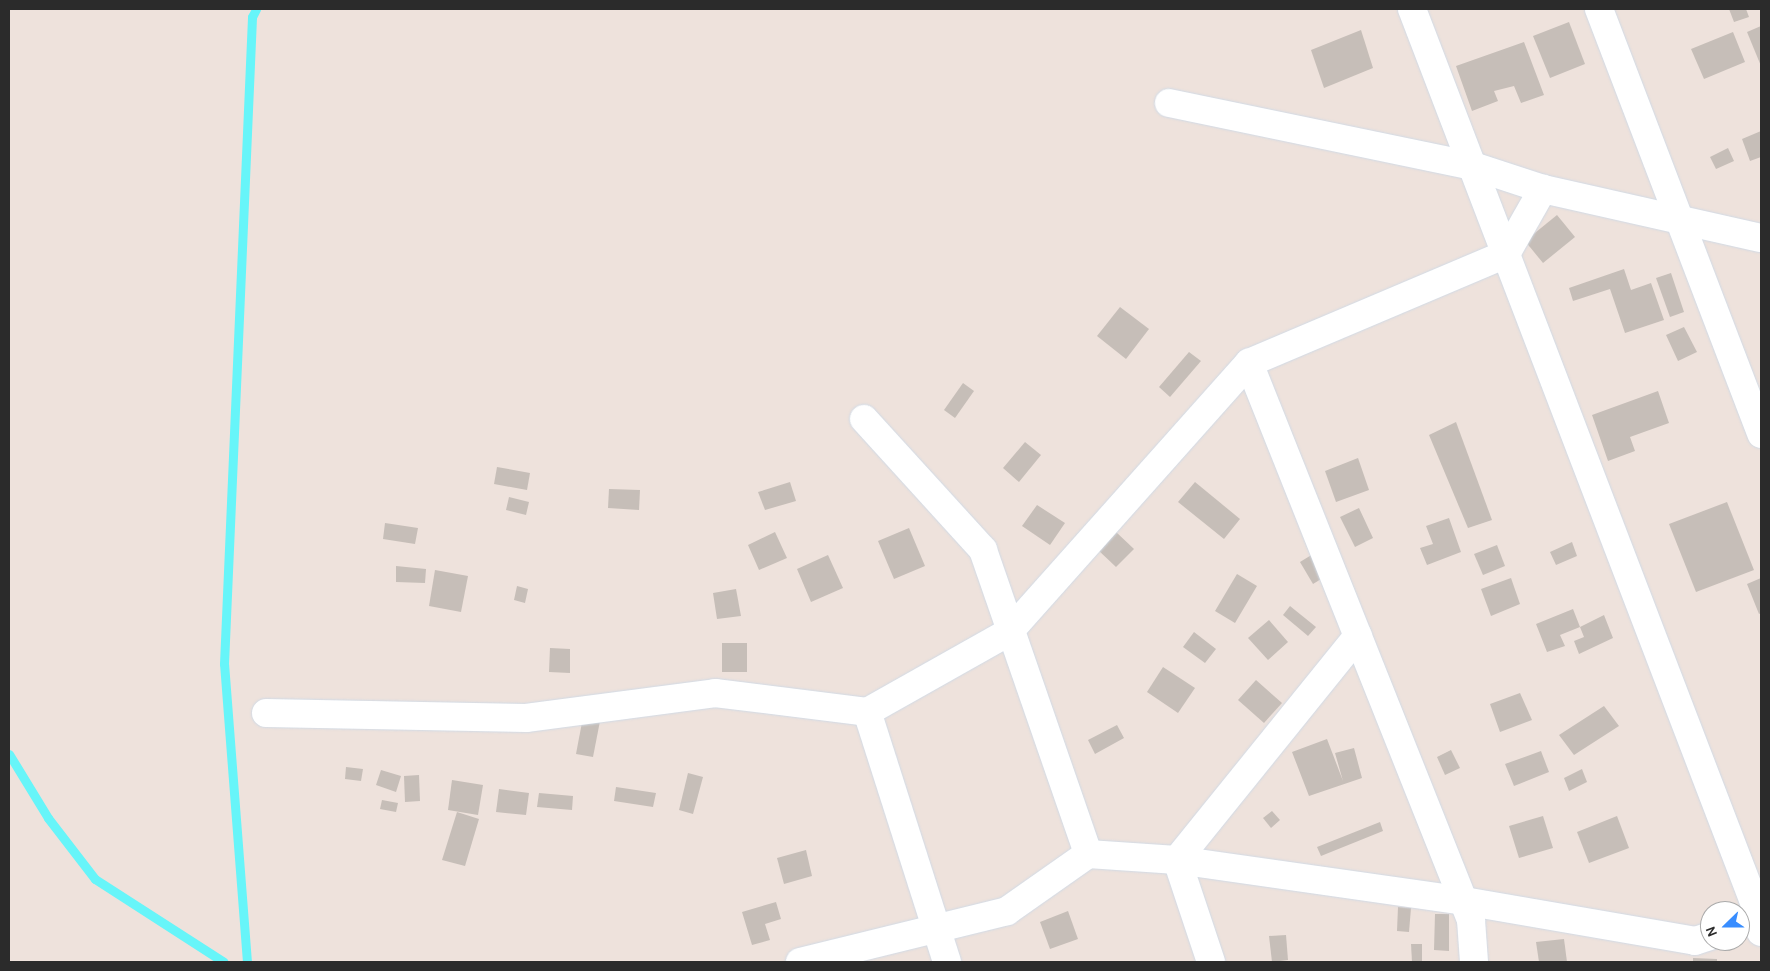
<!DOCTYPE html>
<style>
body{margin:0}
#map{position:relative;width:1770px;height:971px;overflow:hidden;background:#eee2dc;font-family:Karla,sans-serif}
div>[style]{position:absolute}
.stream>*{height:9px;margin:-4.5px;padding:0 4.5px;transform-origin:4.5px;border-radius:4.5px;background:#67f5f9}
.building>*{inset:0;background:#c6beb8}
.roads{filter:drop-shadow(0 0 1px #d1dae5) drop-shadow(0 0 1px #d1dae5)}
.minor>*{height:28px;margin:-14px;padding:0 14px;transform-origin:14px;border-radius:14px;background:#fff}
span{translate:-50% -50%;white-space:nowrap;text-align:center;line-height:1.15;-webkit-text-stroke:5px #fff;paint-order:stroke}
.frame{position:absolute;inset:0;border:10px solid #2b2b2b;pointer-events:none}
.north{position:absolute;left:1700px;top:901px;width:50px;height:50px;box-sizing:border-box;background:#fff;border:1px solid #aaa;border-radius:50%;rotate:248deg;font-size:14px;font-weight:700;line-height:20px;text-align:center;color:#2b2b2b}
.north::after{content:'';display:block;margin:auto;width:18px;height:22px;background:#388dff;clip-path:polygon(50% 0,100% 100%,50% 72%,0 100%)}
</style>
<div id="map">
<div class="stream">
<div style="left:9px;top:754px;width:75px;rotate:58.6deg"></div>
<div style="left:48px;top:818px;width:77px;rotate:52.4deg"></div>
<div style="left:95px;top:879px;width:153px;rotate:32.8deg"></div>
<div style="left:247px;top:962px;width:299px;rotate:-94.4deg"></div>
<div style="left:224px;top:664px;width:648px;rotate:-87.52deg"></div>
<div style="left:252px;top:17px;width:9px;rotate:-63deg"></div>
</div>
<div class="building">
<div style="clip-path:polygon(1729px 9px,1746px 9px,1749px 17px,1734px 22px)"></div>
<div style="clip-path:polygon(1569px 22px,1585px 64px,1550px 78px,1533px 36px)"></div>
<div style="clip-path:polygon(1761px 26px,1761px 66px,1747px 32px)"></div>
<div style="clip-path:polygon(1361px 30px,1373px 68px,1324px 88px,1311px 50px)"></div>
<div style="clip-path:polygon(1733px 32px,1745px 62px,1704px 79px,1691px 49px)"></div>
<div style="clip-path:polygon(1524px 42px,1544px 95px,1521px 103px,1514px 86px,1494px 91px,1498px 101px,1472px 111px,1456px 66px)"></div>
<div style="clip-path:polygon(1761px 131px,1761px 157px,1750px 161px,1742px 139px)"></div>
<div style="clip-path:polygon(1728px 148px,1734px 161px,1716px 169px,1710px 157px)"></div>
<div style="clip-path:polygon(1557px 215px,1575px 237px,1543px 263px,1525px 241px)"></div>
<div style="clip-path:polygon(1624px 269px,1631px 290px,1651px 283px,1664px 320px,1625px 333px,1610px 289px,1573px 301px,1569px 288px)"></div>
<div style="clip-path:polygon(1671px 273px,1684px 312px,1670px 317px,1656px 278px)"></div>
<div style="clip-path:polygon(1120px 307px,1149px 329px,1126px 359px,1097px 336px)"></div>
<div style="clip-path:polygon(1684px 327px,1697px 352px,1678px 361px,1666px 335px)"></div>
<div style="clip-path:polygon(1189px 352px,1201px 361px,1170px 397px,1159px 387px)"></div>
<div style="clip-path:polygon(963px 383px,974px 391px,955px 418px,944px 410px)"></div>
<div style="clip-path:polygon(1658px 391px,1669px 423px,1630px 437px,1635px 451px,1608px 461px,1592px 415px)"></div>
<div style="clip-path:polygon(1456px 422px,1492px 520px,1468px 528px,1429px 435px)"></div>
<div style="clip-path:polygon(1025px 442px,1041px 455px,1019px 482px,1003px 468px)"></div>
<div style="clip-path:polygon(1358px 458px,1369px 490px,1336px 502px,1325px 471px)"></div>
<div style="clip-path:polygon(497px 467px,530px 473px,527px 490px,494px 484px)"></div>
<div style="clip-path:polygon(790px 482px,796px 501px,765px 510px,758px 492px)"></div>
<div style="clip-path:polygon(1195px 482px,1240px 519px,1224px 539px,1178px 502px)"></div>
<div style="clip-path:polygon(609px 489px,640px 490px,639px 510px,608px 508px)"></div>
<div style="clip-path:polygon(509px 497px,529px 502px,526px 515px,506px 510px)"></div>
<div style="clip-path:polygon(1727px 502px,1754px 570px,1696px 592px,1669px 524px)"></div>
<div style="clip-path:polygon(1037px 505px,1065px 523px,1050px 545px,1022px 526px)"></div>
<div style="clip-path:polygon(1359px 508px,1373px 538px,1355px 547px,1340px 517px)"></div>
<div style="clip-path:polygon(1449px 518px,1461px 552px,1427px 565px,1420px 548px,1433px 544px,1426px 526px)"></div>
<div style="clip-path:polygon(385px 523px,418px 528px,415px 544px,383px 539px)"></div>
<div style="clip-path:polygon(909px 528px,925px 566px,894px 579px,878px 541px)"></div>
<div style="clip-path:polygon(1115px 531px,1134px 549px,1116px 567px,1097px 549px)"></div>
<div style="clip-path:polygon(775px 532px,787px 558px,759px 570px,748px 545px)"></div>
<div style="clip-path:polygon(1572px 542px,1577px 556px,1556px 565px,1550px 552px)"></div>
<div style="clip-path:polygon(1497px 545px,1505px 566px,1483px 575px,1474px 554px)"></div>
<div style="clip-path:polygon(1313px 554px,1326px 576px,1313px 584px,1300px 562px)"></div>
<div style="clip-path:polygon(828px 555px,843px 588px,811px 602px,797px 569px)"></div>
<div style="clip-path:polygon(396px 566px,426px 569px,425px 583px,396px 582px)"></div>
<div style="clip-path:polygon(435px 570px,468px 576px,461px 612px,429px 606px)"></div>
<div style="clip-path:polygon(1237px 574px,1257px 586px,1235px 623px,1215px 611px)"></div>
<div style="clip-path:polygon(1511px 578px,1520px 604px,1491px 616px,1481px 589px)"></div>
<div style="clip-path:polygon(1761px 578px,1761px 613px,1759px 614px,1747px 584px)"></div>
<div style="clip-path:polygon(517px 586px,528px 589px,525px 603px,514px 600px)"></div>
<div style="clip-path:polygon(736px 589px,741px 616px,717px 619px,713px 593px)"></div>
<div style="clip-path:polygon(1290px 606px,1316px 627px,1308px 636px,1283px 615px)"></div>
<div style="clip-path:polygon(1573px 609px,1580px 627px,1604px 615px,1613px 638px,1579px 654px,1574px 641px,1584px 637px,1580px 627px,1560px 635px,1565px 646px,1547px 652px,1536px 624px)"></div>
<div style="clip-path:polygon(1269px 620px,1288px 642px,1268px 660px,1248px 638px)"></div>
<div style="clip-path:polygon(1194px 632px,1216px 649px,1205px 663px,1183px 647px)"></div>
<div style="clip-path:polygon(722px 643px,747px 643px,747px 672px,722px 672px)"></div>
<div style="clip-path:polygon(550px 648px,570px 649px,570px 673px,549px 672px)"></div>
<div style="clip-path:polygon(1163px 667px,1195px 688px,1178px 713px,1147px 692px)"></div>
<div style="clip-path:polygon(1256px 680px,1282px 703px,1264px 723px,1238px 700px)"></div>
<div style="clip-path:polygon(1520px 693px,1532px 720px,1500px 732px,1490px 704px)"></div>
<div style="clip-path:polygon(1604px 706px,1619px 726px,1574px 755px,1559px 735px)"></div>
<div style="clip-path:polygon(583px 717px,600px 721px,593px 757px,576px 754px)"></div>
<div style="clip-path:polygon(1117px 725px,1124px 738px,1095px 754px,1088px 740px)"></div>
<div style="clip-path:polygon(1327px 739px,1343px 781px,1335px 753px,1354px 748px,1362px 778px,1309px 796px,1292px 752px)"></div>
<div style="clip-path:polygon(1451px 750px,1460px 768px,1445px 775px,1437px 757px)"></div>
<div style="clip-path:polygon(1541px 751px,1549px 772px,1514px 786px,1505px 764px)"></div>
<div style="clip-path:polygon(346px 767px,363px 769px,361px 781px,345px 779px)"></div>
<div style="clip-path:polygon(1582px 769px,1587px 782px,1569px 791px,1564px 778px)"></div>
<div style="clip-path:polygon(381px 770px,401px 776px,396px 792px,376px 785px)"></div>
<div style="clip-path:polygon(688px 773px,703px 777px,693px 814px,679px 810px)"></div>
<div style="clip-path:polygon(419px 775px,420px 801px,405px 802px,404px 776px)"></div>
<div style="clip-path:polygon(452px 780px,483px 785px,478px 815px,448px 810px)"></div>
<div style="clip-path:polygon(616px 787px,656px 793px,653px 807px,614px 801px)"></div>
<div style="clip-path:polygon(499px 789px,529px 793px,526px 815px,496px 812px)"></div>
<div style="clip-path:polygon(539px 793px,573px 796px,572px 810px,537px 807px)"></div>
<div style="clip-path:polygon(382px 800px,398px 803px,396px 812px,380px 809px)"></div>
<div style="clip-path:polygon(1272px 811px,1280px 820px,1271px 828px,1263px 818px)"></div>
<div style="clip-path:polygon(457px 812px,479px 819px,465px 866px,442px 860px)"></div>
<div style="clip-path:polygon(1543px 816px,1553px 848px,1519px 858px,1509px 826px)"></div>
<div style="clip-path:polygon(1617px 816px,1629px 848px,1589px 863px,1577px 832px)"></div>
<div style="clip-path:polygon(1380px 822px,1383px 831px,1321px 856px,1317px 847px)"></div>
<div style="clip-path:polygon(806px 850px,812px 876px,784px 884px,777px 858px)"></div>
<div style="clip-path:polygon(776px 902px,781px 919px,765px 924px,770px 940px,752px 945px,742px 912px)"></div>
<div style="clip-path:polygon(1398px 907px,1411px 908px,1409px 932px,1397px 931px)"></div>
<div style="clip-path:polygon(1068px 911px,1078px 939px,1050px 949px,1040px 922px)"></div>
<div style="clip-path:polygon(1435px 914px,1449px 914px,1449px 951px,1434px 950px)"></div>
<div style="clip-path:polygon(1286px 935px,1288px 960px,1272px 962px,1269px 936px)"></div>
<div style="clip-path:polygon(1564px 939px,1567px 962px,1539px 962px,1536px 942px)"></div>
<div style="clip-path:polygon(1411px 944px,1422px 944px,1422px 962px,1412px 962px)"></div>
<div style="clip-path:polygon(1693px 958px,1717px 959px,1717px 962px,1693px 962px)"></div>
</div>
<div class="roads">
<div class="minor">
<div style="left:1412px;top:9px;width:973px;rotate:69.05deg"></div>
<div style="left:1760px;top:918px;width:14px;rotate:86deg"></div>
<div style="left:1599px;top:9px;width:455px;rotate:69.1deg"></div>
<div style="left:1169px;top:103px;width:310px;rotate:11.7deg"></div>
<div style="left:1473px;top:166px;width:74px;rotate:18.2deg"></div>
<div style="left:1543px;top:189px;width:223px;rotate:12.7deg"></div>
<div style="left:1249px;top:363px;width:600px;rotate:68.27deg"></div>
<div style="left:1471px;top:920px;width:42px;rotate:85.9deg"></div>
<div style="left:864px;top:419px;width:177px;rotate:47.7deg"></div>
<div style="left:983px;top:550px;width:322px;rotate:70.9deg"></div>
<div style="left:1088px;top:854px;width:89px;rotate:3.9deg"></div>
<div style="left:1177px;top:860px;width:290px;rotate:8.1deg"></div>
<div style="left:1464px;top:901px;width:234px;rotate:9.8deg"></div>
<div style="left:1695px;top:941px;width:16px;rotate:-18deg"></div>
<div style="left:266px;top:713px;width:260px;rotate:1.1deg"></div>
<div style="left:526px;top:718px;width:191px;rotate:-7.5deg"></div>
<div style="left:715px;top:693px;width:153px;rotate:7.1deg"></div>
<div style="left:800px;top:962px;width:213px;rotate:-13.8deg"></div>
<div style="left:1007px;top:911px;width:99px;rotate:-35.1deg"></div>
<div style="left:947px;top:962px;width:262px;rotate:-107.7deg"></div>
<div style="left:867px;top:712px;width:163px;rotate:-29.4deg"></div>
<div style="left:1009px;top:632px;width:361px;rotate:-48.3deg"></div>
<div style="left:1249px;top:363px;width:279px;rotate:-23deg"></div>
<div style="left:1506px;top:254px;width:75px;rotate:-60.4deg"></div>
<div style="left:1211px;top:962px;width:108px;rotate:-108.4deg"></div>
<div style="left:1177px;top:860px;width:288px;rotate:-51.1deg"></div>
</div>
</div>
<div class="frame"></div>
<div class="north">N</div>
</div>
